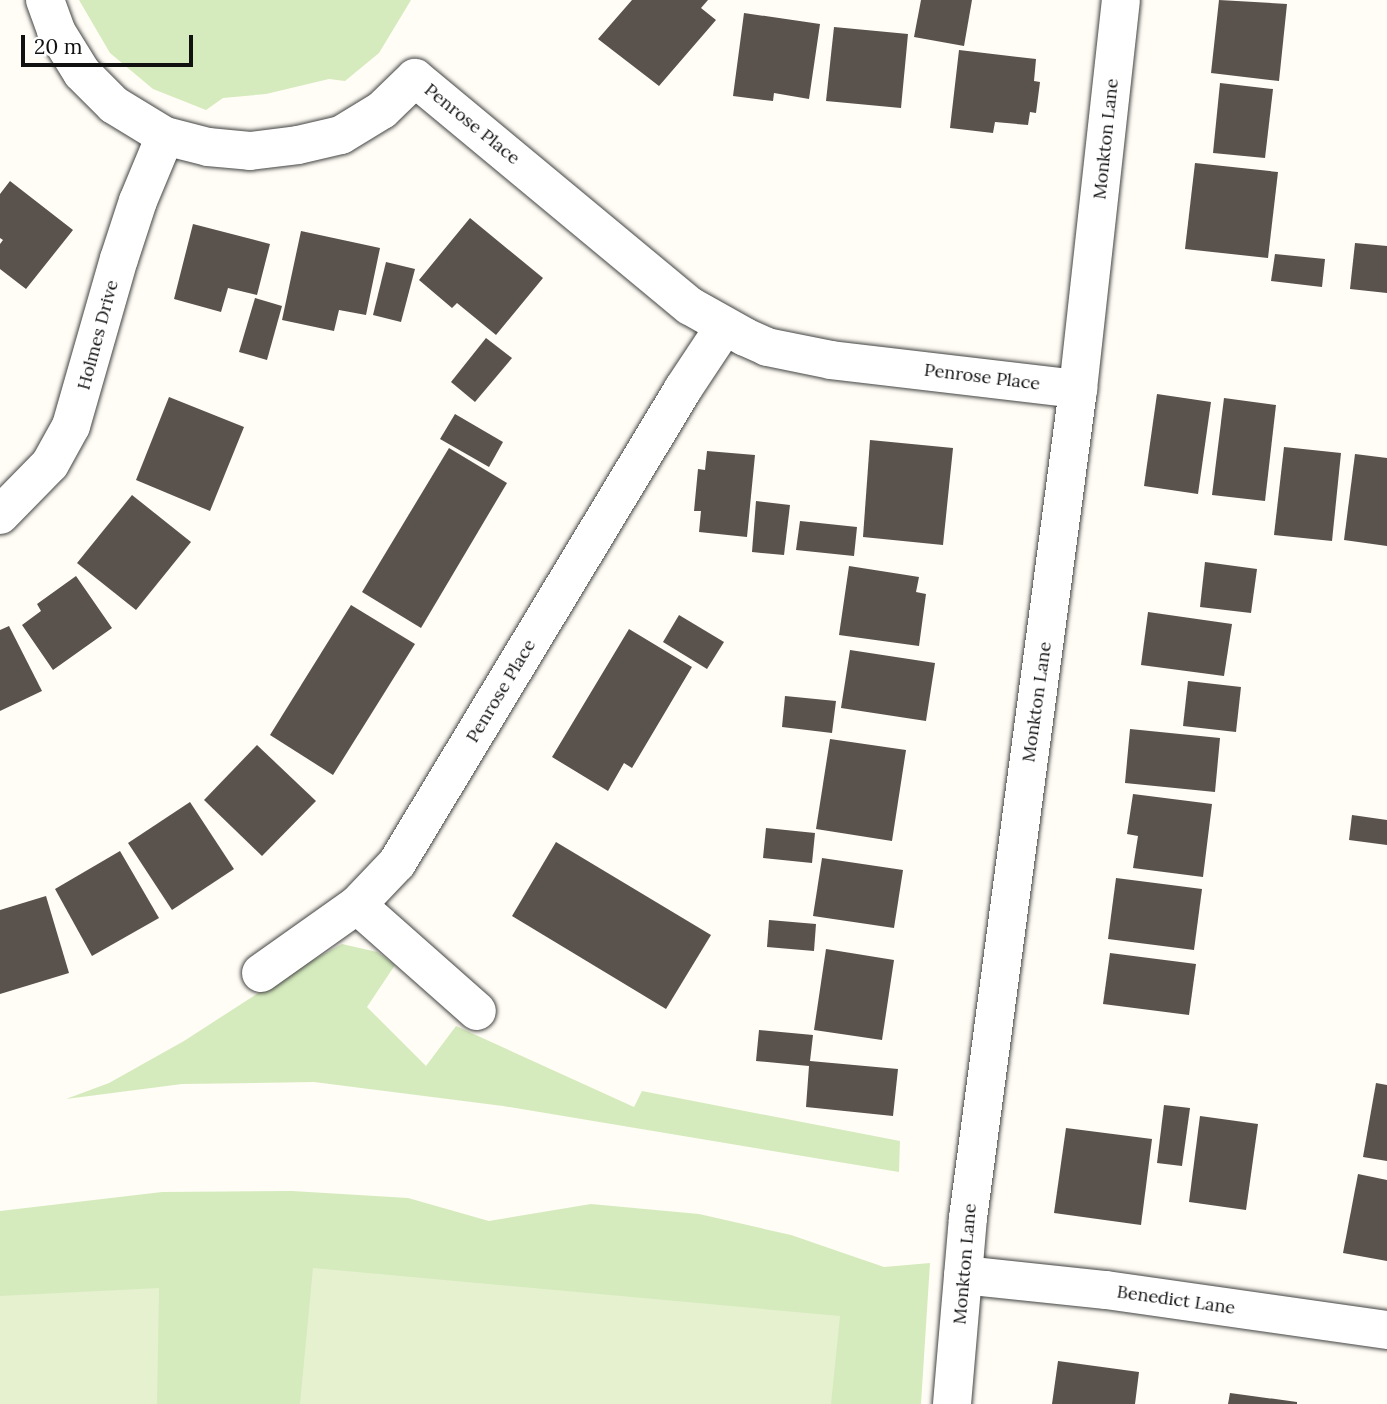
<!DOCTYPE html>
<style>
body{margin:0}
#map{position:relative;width:1387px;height:1404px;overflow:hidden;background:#fffdf5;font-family:Lora,serif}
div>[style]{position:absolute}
.green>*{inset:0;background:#d5ebbd}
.pitch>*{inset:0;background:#e6f2cf}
.building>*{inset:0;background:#5a524d}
.roads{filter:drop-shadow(0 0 2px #444) drop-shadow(0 0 2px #444)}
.minor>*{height:38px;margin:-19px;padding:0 19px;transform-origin:19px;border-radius:19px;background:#fff}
.tertiary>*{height:38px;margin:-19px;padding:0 19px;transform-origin:19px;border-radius:19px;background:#fff}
span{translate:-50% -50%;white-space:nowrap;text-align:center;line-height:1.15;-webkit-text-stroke:7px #fff;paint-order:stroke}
.street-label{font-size:18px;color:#111}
.scale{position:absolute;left:21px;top:35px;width:172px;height:32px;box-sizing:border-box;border:4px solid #111;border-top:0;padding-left:9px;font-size:21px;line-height:24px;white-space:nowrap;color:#111;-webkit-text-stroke:5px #fff;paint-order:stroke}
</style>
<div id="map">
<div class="green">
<div style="clip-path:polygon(79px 0,411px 0,379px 53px,345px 81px,329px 79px,266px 94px,223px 98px,206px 110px,153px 89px,110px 53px)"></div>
<div style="clip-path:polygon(342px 944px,377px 952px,395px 965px,367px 1007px,426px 1066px,456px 1026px,634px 1107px,642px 1091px,900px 1141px,899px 1172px,503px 1106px,314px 1082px,182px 1084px,66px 1099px,109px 1083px,184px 1041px,286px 975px)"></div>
<div style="clip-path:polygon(292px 1191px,408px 1198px,489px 1221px,591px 1204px,699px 1214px,791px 1235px,884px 1267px,930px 1263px,921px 1404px,0 1404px,0 1211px,162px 1192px)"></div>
</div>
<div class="pitch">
<div style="clip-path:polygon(313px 1268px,840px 1316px,831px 1404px,300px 1404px)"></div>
<div style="clip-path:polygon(159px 1288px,157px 1404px,0 1404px,0 1296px)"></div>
</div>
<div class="building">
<div style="clip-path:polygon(632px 0,708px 0,701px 8px,716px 20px,659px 86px,598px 39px)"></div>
<div style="clip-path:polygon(921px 0,972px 0,964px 46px,914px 37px)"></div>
<div style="clip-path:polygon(1219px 0,1287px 4px,1279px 81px,1211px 73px)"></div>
<div style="clip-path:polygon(744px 13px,820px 24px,809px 99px,774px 93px,773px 101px,733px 96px)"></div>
<div style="clip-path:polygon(834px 27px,908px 34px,901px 108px,826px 101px)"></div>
<div style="clip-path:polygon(959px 50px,1036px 59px,1034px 81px,1040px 82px,1036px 113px,1030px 112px,1028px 125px,995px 122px,993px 133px,950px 128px)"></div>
<div style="clip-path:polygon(1220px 83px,1273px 89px,1265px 158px,1213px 153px)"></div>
<div style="clip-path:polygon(1195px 163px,1278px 172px,1268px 258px,1185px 249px)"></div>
<div style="clip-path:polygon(10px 181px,73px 230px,26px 289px,0 269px,0 244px,3px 240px,0 238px,0 194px)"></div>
<div style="clip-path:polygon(470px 218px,543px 278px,496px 335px,457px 303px,452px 308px,419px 280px)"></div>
<div style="clip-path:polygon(193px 224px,270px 244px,257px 295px,228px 288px,221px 312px,174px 299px)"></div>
<div style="clip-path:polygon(301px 231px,380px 248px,366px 315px,339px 310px,334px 331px,282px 320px)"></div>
<div style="clip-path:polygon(1355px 243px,1387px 246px,1387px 293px,1350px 289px)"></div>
<div style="clip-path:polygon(1275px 254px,1325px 259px,1322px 287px,1271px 281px)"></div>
<div style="clip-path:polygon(386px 262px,415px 269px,401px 322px,373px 315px)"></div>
<div style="clip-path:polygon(255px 298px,282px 306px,267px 360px,239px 352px)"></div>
<div style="clip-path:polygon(486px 338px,512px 358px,475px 402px,451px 382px)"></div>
<div style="clip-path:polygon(1157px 394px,1211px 402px,1198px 494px,1144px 486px)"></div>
<div style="clip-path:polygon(169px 397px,244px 427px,210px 511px,136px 480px)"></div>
<div style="clip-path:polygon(1224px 398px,1276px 405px,1265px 501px,1212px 495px)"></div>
<div style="clip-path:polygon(455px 414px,503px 442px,489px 467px,440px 439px)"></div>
<div style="clip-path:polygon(870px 440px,953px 448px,943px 545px,863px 537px)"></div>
<div style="clip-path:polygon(1284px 447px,1341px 453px,1332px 541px,1274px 535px)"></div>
<div style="clip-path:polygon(449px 448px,507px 483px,421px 628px,362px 592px)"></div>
<div style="clip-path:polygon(707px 451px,755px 455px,747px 537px,699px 532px,701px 511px,694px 511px,698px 469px,705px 470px)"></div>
<div style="clip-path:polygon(1355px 454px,1387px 458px,1387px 546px,1344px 540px)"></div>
<div style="clip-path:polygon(132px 495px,191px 542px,136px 610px,77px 563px)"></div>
<div style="clip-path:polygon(756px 501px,790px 505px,784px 555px,752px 552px)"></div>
<div style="clip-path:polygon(800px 521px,857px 527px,854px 556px,796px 550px)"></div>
<div style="clip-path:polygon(1205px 562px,1257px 569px,1251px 613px,1200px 607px)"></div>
<div style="clip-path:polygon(849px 566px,919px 577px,916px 592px,926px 594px,919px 646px,839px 635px)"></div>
<div style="clip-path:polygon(76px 576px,112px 628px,53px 670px,22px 625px,41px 611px,37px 604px)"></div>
<div style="clip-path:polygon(351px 605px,415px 644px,333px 775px,270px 735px)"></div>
<div style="clip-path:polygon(1148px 612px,1232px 624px,1224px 676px,1141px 665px)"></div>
<div style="clip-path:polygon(679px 615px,724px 642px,707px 669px,663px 642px)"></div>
<div style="clip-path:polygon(9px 626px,42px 691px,0 711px,0 630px)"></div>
<div style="clip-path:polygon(629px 629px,692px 667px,632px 768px,624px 763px,608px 791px,552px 757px)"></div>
<div style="clip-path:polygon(850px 650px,935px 663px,926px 721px,841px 708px)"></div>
<div style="clip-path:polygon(1188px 681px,1241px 687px,1236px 732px,1183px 726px)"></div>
<div style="clip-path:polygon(785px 696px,836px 701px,832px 733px,782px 727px)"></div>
<div style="clip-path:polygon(1130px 729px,1220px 738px,1215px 792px,1125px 783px)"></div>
<div style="clip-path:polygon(830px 739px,906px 750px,892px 841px,816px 829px)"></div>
<div style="clip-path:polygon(257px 745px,316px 801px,262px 856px,204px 800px)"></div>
<div style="clip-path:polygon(1133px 794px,1212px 804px,1203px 877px,1133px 868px,1138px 836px,1127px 834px)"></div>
<div style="clip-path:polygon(190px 802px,234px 869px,172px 910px,128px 843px)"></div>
<div style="clip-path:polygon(1352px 815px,1387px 820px,1387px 845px,1349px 840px)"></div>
<div style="clip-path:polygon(766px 828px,815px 833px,812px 863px,763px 858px)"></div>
<div style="clip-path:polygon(556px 842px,711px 935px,666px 1009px,512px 916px)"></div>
<div style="clip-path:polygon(120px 851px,159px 918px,92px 956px,55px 889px)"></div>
<div style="clip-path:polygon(822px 858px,903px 870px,894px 928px,813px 916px)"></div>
<div style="clip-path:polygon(1116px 878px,1202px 889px,1194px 950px,1108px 939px)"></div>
<div style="clip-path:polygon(46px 896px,69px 973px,0 994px,0 910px)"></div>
<div style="clip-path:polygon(769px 920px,816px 924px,814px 951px,767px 947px)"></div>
<div style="clip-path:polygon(826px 949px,894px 960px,882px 1040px,814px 1030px)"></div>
<div style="clip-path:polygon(1110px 953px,1196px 964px,1189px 1015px,1103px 1004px)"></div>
<div style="clip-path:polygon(759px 1030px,813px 1035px,810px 1061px,898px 1069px,893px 1116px,806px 1107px,809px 1066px,756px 1061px)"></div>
<div style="clip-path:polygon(1376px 1083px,1387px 1085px,1387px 1161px,1363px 1157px)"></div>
<div style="clip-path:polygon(1164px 1105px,1190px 1108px,1182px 1166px,1157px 1163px)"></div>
<div style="clip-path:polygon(1200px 1116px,1258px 1124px,1246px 1210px,1189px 1202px)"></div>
<div style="clip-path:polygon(1066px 1128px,1152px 1139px,1141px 1225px,1054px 1213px)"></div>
<div style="clip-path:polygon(1358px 1174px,1387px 1180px,1387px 1261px,1343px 1253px)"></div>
<div style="clip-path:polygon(1058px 1361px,1139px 1372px,1135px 1404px,1052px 1404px)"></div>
<div style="clip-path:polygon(1230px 1393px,1297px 1402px,1297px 1404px,1228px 1404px)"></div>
</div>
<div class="roads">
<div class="minor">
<div style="left:45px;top:0;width:33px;rotate:70deg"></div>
<div style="left:56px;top:31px;width:49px;rotate:58.2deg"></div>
<div style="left:82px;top:73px;width:45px;rotate:45deg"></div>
<div style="left:114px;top:105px;width:60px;rotate:31.3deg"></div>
<div style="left:165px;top:136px;width:44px;rotate:14.3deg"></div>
<div style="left:208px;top:147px;width:42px;rotate:5.4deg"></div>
<div style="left:250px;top:151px;width:48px;rotate:-7.1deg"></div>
<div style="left:298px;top:145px;width:44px;rotate:-13.1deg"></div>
<div style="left:341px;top:135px;width:48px;rotate:-31.4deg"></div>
<div style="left:382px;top:110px;width:46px;rotate:-44.1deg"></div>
<div style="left:415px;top:78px;width:357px;rotate:39.7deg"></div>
<div style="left:690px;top:306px;width:63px;rotate:29.4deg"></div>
<div style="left:745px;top:337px;width:24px;rotate:24deg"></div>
<div style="left:767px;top:347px;width:65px;rotate:11.5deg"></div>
<div style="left:831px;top:360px;width:249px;rotate:6.7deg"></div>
<div style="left:0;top:515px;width:71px;rotate:-45.6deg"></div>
<div style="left:50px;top:464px;width:43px;rotate:-61.1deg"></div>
<div style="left:71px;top:426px;width:174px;rotate:-74deg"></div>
<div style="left:119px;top:259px;width:61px;rotate:-71.9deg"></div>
<div style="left:138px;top:201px;width:70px;rotate:-67.4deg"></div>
<div style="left:357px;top:905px;width:160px;rotate:41.5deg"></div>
<div style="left:261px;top:973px;width:118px;rotate:-35.3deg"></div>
<div style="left:357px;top:905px;width:58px;rotate:-46.4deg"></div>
<div style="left:397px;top:863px;width:554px;rotate:-58.89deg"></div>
<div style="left:683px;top:389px;width:74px;rotate:-56.5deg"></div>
<div style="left:963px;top:1275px;width:144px;rotate:6deg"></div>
<div style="left:1106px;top:1290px;width:284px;rotate:8.1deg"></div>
</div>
<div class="tertiary">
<div style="left:952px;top:1404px;width:187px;rotate:-85.1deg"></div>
<div style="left:968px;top:1218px;width:836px;rotate:-82.44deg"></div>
<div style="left:1078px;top:389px;width:391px;rotate:-83.7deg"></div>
</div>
</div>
<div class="street-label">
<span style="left:472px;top:124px;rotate:39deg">Penrose Place</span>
<span style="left:1106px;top:139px;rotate:-84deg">Monkton Lane</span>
<span style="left:98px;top:335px;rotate:-75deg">Holmes Drive</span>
<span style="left:982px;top:377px;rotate:7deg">Penrose Place</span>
<span style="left:501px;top:691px;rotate:-59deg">Penrose Place</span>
<span style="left:1037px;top:702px;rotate:-82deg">Monkton Lane</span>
<span style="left:965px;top:1264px;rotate:-85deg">Monkton Lane</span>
<span style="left:1176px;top:1300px;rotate:8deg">Benedict Lane</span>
</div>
<div class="scale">20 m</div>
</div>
